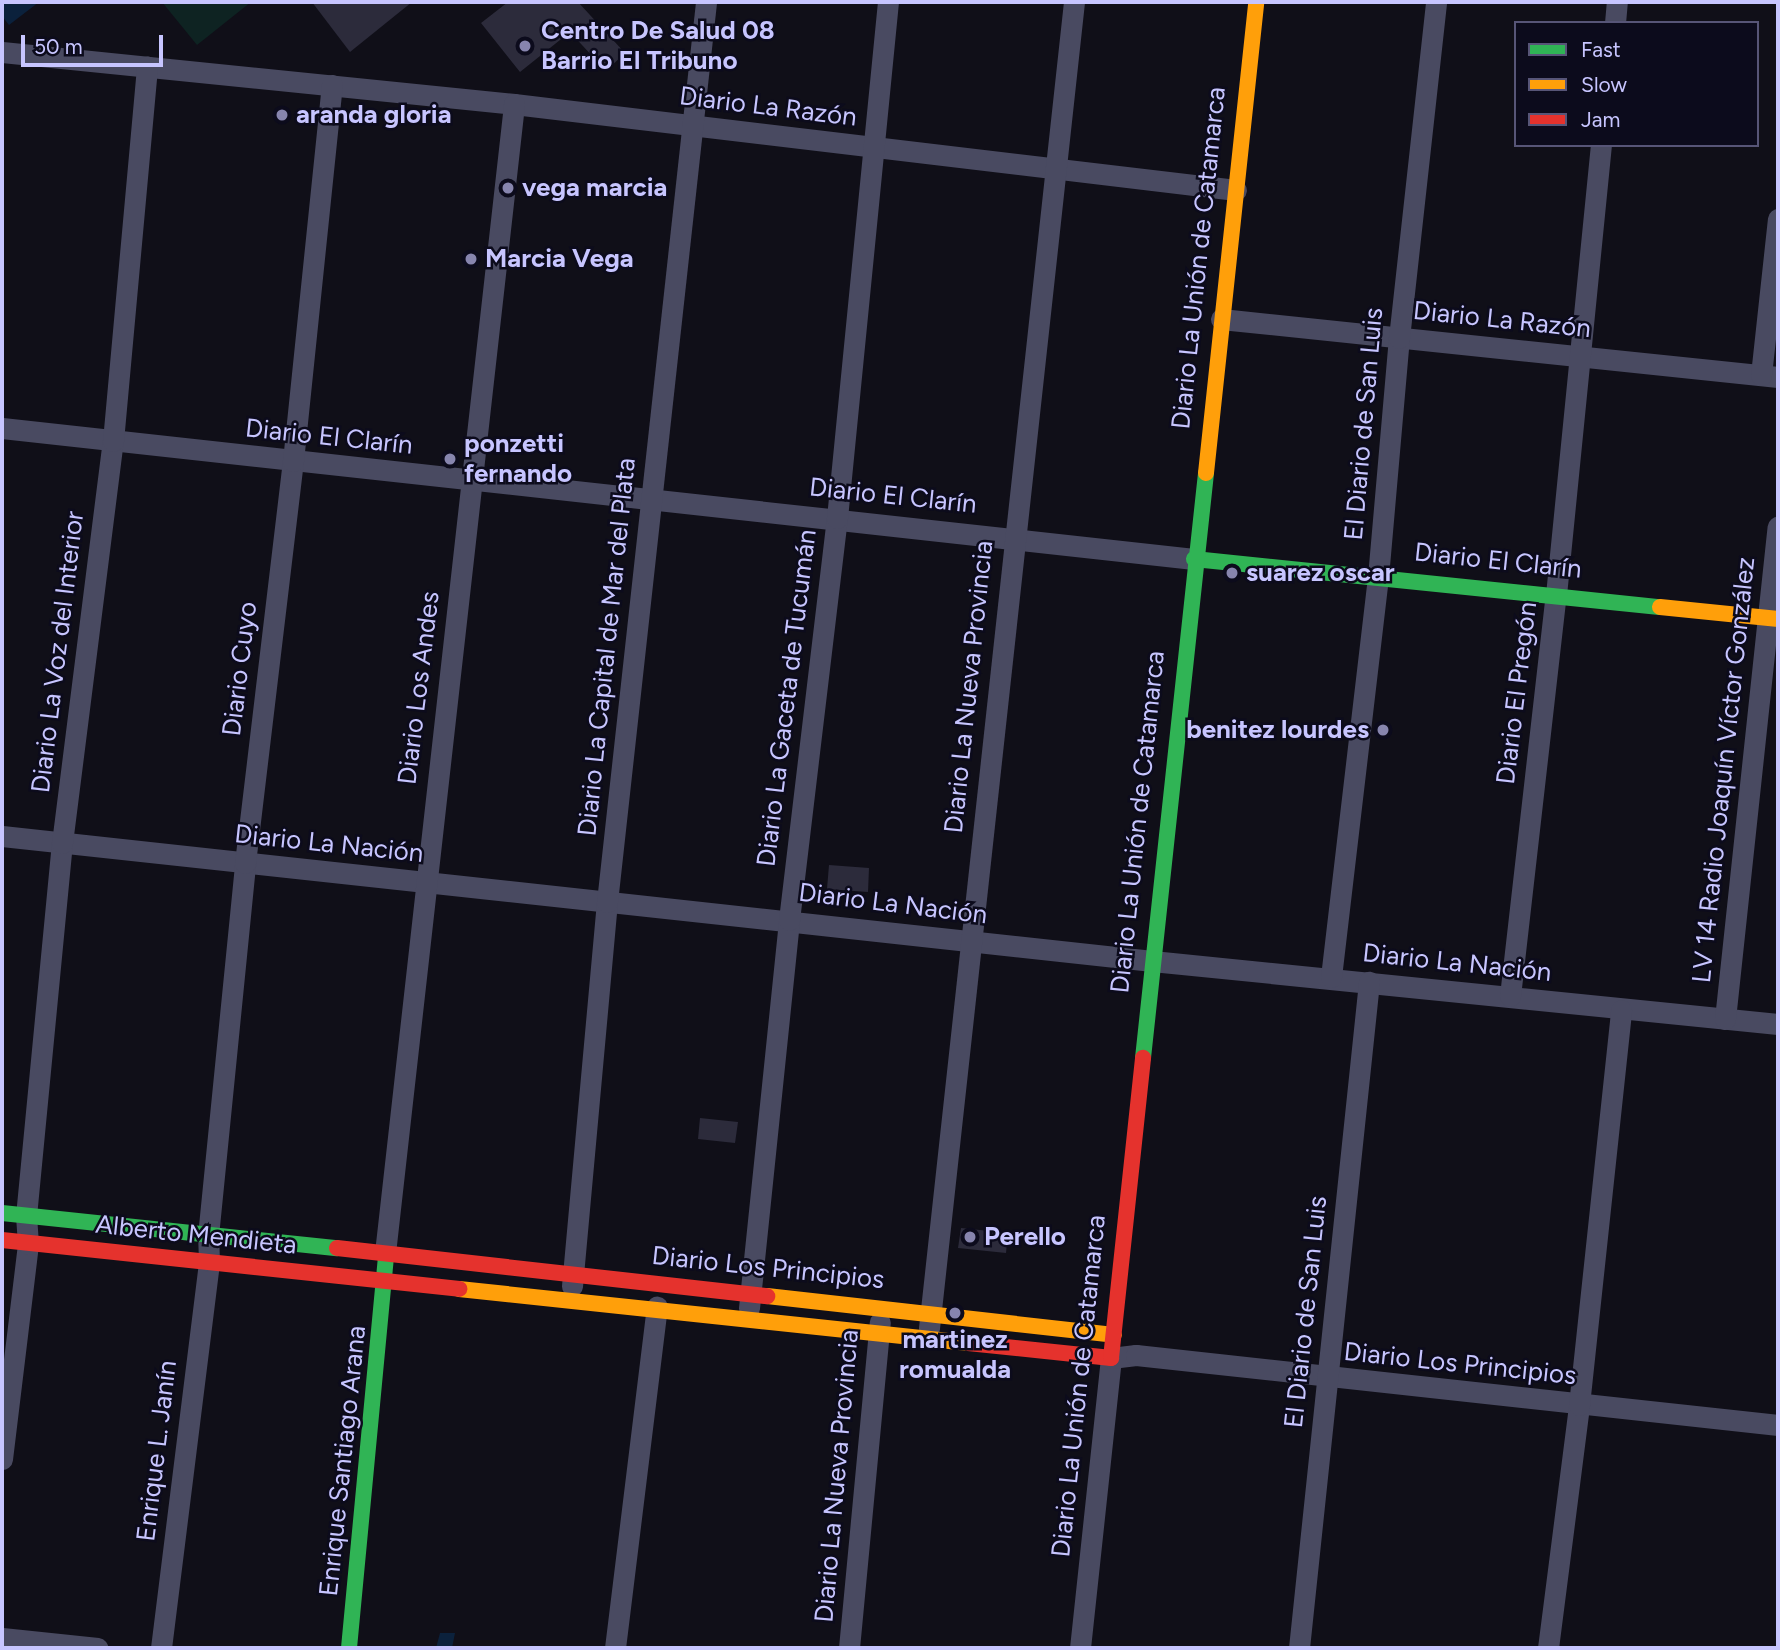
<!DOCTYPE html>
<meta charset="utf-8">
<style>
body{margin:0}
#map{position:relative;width:1780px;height:1650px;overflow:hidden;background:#100f18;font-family:Figtree,sans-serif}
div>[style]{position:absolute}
.green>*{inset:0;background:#0e2322}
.water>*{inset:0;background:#0b213c}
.building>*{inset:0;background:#2c2b3b}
.street>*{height:21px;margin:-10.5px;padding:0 10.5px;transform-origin:10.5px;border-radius:10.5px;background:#494a61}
.fast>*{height:16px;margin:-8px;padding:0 8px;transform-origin:8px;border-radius:8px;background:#30b455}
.slow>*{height:16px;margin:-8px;padding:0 8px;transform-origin:8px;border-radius:8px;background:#ff9f0a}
.jam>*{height:16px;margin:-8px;padding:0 8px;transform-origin:8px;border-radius:8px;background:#e5322d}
.dots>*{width:19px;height:19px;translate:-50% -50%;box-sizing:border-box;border:4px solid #0c0b1c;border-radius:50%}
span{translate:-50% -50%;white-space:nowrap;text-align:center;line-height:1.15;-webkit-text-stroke:5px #0c0b1c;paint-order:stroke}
.poi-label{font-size:26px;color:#c7c5ff;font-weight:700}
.left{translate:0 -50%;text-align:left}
.right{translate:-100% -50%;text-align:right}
.street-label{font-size:26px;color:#c7c5ff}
.frame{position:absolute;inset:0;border:4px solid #c7c5ff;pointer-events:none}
.legend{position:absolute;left:1514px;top:21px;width:245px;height:126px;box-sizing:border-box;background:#0c0b1c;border:2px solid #575577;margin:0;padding:9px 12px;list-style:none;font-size:21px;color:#c7c5ff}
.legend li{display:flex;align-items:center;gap:14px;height:35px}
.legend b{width:35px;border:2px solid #575577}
.scale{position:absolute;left:21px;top:35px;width:142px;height:32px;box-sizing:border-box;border:4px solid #c7c5ff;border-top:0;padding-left:9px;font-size:21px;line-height:24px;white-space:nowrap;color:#c7c5ff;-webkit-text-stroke:5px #0c0b1c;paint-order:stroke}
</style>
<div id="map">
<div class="green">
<div style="clip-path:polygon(162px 2px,251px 2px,197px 45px)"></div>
</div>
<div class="water">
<div style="clip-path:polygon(2px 2px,39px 2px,9px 25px,2px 16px)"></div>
<div style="clip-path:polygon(440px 1633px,455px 1633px,452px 1648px,436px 1648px)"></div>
</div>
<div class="building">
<div style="clip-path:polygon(312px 2px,412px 2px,350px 52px)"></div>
<div style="clip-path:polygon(508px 2px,578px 2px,625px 53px,606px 71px,570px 32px,520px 72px,481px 23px)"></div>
<div style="clip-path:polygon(829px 865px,869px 868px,868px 892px,827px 889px)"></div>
<div style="clip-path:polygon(700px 1118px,738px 1122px,735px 1143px,698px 1139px)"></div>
<div style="clip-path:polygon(961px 1228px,1008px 1233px,1006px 1253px,958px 1248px)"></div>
</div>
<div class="street">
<div style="left:1615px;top:23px;width:21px;rotate:-85deg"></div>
<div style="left:2px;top:52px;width:515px;rotate:5.8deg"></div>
<div style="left:514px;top:104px;width:727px;rotate:6.79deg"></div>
<div style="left:1221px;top:319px;width:560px;rotate:5.94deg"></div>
<div style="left:1761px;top:375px;width:157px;rotate:-83.8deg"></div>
<div style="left:2px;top:428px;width:1199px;rotate:6.27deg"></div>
<div style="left:2px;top:836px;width:1157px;rotate:6.2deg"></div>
<div style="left:1152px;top:961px;width:629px;rotate:5.75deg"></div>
<div style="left:1331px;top:977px;width:403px;rotate:-83.3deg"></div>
<div style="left:1378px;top:577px;width:240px;rotate:-85deg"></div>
<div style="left:1399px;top:338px;width:338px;rotate:-83.7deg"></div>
<div style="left:1510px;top:996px;width:404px;rotate:-83.5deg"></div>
<div style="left:1556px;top:595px;width:452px;rotate:-84.3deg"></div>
<div style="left:1725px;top:1019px;width:495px;rotate:-83.9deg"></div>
<div style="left:385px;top:1253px;width:1156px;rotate:-83.59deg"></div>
<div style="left:572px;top:1286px;width:386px;rotate:-84.8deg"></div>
<div style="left:607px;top:902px;width:905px;rotate:-83.72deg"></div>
<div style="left:749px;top:1308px;width:390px;rotate:-84.1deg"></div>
<div style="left:789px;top:920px;width:405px;rotate:-83.2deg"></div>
<div style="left:837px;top:518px;width:519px;rotate:-84.36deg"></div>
<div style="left:929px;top:1328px;width:1334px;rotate:-83.76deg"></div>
<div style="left:2px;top:1459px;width:217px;rotate:-83.1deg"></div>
<div style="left:28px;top:1244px;width:28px;rotate:-94deg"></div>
<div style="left:26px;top:1216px;width:375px;rotate:-84.5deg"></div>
<div style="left:62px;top:843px;width:405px;rotate:-82.8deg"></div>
<div style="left:113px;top:441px;width:376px;rotate:-84.8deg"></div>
<div style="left:2px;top:1638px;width:96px;rotate:6deg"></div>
<div style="left:161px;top:1648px;width:390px;rotate:-82.9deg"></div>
<div style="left:209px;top:1261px;width:25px;rotate:-92deg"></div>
<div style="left:208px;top:1236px;width:375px;rotate:-84.3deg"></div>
<div style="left:245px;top:863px;width:405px;rotate:-83.2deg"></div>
<div style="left:293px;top:461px;width:378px;rotate:-84.1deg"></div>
<div style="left:615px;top:1648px;width:344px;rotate:-83deg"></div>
<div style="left:849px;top:1648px;width:327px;rotate:-84.6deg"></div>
<div style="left:1080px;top:1648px;width:292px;rotate:-83.9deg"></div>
<div style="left:1111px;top:1358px;width:25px;rotate:-7deg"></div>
<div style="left:1136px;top:1355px;width:646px;rotate:6.22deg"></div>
<div style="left:1299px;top:1648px;width:670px;rotate:-84deg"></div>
<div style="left:1548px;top:1648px;width:245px;rotate:-82.7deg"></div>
<div style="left:1579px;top:1405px;width:397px;rotate:-83.9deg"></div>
</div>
<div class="fast">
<div style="left:1194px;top:559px;width:468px;rotate:5.9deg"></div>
<div style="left:1143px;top:1058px;width:588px;rotate:-83.85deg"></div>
<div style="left:2px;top:1213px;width:337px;rotate:6deg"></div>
<div style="left:349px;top:1648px;width:390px;rotate:-84.6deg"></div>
</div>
<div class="slow">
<div style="left:1206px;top:473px;width:474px;rotate:-83.9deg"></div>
<div style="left:1660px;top:607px;width:119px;rotate:5.8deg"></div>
<div style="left:459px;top:1289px;width:512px;rotate:6.06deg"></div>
<div style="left:767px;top:1296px;width:349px;rotate:6.4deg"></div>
</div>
<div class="jam">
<div style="left:2px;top:1240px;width:460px;rotate:6.1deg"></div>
<div style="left:337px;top:1248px;width:433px;rotate:6.4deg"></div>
<div style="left:968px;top:1343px;width:144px;rotate:6deg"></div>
<div style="left:1111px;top:1358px;width:302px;rotate:-83.9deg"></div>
</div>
<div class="dots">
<div style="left:525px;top:46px;background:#8785ae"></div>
<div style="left:282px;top:115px;background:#8785ae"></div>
<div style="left:508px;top:188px;background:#8785ae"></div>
<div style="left:471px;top:259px;background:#8785ae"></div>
<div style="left:450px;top:459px;background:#8785ae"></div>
<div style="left:1232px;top:573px;background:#8785ae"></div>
<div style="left:1383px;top:730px;background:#8785ae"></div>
<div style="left:970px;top:1237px;background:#8785ae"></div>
<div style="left:955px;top:1313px;background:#8785ae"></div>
</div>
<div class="poi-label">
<span class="left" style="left:541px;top:46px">Centro De Salud 08<br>Barrio El Tribuno</span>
<span class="left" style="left:296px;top:115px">aranda gloria</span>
<span class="left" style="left:522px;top:188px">vega marcia</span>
<span class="left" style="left:485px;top:259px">Marcia Vega</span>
<span class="left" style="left:464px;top:459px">ponzetti<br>fernando</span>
<span class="left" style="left:1246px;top:573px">suarez oscar</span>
<span class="right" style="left:1369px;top:730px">benitez lourdes</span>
<span class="left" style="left:984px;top:1237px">Perello</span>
<span style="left:955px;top:1355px">martinez<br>romualda</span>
</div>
<div class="street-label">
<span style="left:768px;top:107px;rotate:7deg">Diario La Razón</span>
<span style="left:1199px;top:258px;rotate:-84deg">Diario La Unión de Catamarca</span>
<span style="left:1502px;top:320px;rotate:6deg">Diario La Razón</span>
<span style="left:1364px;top:424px;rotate:-85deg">El Diario de San Luis</span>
<span style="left:329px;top:437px;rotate:6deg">Diario El Clarín</span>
<span style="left:893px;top:496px;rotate:6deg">Diario El Clarín</span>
<span style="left:1498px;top:561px;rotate:6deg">Diario El Clarín</span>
<span style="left:607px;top:647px;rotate:-84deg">Diario La Capital de Mar del Plata</span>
<span style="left:58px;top:652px;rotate:-83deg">Diario La Voz del Interior</span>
<span style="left:240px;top:669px;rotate:-83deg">Diario Cuyo</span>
<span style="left:969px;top:687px;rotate:-84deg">Diario La Nueva Provincia</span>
<span style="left:419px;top:688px;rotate:-83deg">Diario Los Andes</span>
<span style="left:1517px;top:693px;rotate:-83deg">Diario El Pregón</span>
<span style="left:787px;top:698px;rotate:-83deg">Diario La Gaceta de Tucumán</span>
<span style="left:1724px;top:770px;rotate:-84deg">LV 14 Radio Joaquín Víctor González</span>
<span style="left:1138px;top:822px;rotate:-84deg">Diario La Unión de Catamarca</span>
<span style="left:329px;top:844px;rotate:6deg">Diario La Nación</span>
<span style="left:893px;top:904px;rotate:7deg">Diario La Nación</span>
<span style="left:1457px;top:963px;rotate:6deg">Diario La Nación</span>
<span style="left:196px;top:1235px;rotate:6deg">Alberto Mendieta</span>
<span style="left:768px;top:1268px;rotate:6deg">Diario Los Principios</span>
<span style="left:1306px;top:1312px;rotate:-84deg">El Diario de San Luis</span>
<span style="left:1460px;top:1364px;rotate:6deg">Diario Los Principios</span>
<span style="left:1079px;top:1386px;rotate:-84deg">Diario La Unión de Catamarca</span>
<span style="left:157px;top:1451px;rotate:-83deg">Enrique L. Janín</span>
<span style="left:343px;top:1461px;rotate:-84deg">Enrique Santiago Arana</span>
<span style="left:837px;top:1476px;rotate:-85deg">Diario La Nueva Provincia</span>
</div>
<div class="frame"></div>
<ul class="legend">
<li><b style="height:9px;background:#30b455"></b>Fast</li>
<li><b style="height:9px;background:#ff9f0a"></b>Slow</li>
<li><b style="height:9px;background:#e5322d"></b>Jam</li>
</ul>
<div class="scale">50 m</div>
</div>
